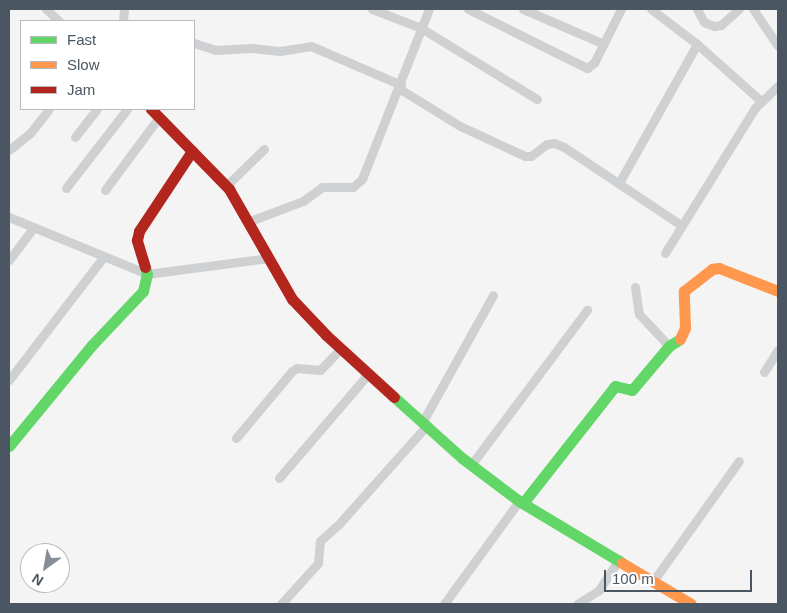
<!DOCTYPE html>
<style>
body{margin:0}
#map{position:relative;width:787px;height:613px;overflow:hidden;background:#f4f4f4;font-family:Helvetica,sans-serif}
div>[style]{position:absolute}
.street>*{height:9px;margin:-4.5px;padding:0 4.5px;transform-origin:4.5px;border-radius:4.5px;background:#ced0d2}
.fast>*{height:11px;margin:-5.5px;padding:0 5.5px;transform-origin:5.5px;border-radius:5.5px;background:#63d668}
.slow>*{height:11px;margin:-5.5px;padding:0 5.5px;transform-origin:5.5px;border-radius:5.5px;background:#ff974d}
.jam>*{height:11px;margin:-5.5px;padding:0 5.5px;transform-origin:5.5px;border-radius:5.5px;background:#b3261e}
span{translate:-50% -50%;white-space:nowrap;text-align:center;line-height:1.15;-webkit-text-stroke:4.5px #fff;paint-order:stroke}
.frame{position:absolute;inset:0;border:10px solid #4a5661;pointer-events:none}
.legend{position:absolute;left:20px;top:20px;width:175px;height:90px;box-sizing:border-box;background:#fff;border:1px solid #b7bbc0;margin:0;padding:6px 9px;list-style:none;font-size:15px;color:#4a5661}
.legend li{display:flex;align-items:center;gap:10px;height:25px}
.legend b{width:25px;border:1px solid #b7bbc0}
.north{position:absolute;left:20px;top:543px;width:50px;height:50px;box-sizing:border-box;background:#fff;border:1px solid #b7bbc0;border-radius:50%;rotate:212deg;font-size:14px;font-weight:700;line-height:20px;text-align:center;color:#4a5661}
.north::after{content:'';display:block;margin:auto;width:18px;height:22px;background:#868d94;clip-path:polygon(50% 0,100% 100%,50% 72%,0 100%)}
.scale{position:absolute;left:604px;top:570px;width:148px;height:22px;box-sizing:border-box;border:2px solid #4a5661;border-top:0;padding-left:6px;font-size:15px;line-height:18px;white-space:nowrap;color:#4a5661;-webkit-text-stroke:4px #fff;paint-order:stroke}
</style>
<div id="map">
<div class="street">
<div style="left:46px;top:9px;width:18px;rotate:43deg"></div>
<div style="left:372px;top:9px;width:53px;rotate:21.2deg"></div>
<div style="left:421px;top:28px;width:136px;rotate:31.5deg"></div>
<div style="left:468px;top:9px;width:133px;rotate:26.4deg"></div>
<div style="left:587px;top:68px;width:9px;rotate:-36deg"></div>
<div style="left:594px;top:63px;width:60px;rotate:-63.4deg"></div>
<div style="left:523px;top:9px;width:88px;rotate:23.4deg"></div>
<div style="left:651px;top:9px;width:58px;rotate:37.3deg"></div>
<div style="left:697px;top:44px;width:86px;rotate:41.7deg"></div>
<div style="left:697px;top:9px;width:15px;rotate:62deg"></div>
<div style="left:704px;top:22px;width:11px;rotate:22deg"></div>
<div style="left:714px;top:26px;width:7px;rotate:-8deg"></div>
<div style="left:721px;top:25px;width:24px;rotate:-42deg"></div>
<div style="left:753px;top:9px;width:45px;rotate:56deg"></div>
<div style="left:123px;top:21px;width:12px;rotate:-85deg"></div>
<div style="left:194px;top:43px;width:22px;rotate:18deg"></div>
<div style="left:215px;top:50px;width:37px;rotate:-3deg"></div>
<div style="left:252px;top:48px;width:28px;rotate:6deg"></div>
<div style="left:280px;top:51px;width:31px;rotate:-9deg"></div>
<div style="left:311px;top:46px;width:98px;rotate:23.4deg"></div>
<div style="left:400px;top:89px;width:70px;rotate:31.7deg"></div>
<div style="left:460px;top:126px;width:72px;rotate:24.8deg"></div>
<div style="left:525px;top:156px;width:6px"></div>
<div style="left:531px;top:156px;width:20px;rotate:-37deg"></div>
<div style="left:547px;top:144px;width:7px;rotate:-8deg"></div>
<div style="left:554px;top:143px;width:11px;rotate:22deg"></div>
<div style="left:564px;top:147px;width:141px;rotate:33.7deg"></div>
<div style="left:75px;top:137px;width:36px;rotate:-52deg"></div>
<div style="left:9px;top:150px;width:28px;rotate:-39deg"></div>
<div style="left:31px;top:132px;width:29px;rotate:-52deg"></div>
<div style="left:619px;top:183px;width:159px;rotate:-60.7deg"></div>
<div style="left:226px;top:186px;width:53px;rotate:-44.2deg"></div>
<div style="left:66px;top:188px;width:100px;rotate:-52.3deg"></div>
<div style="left:105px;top:190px;width:91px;rotate:-53.5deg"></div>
<div style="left:9px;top:217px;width:149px;rotate:22.4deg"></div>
<div style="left:147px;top:274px;width:123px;rotate:-7.5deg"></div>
<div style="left:250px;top:221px;width:57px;rotate:-20.7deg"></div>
<div style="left:303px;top:201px;width:24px;rotate:-36deg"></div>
<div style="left:322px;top:187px;width:31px"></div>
<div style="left:353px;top:187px;width:12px;rotate:-42deg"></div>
<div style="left:362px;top:179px;width:183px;rotate:-68.5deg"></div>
<div style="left:665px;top:253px;width:171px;rotate:-58.2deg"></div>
<div style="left:755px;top:108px;width:32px;rotate:-44deg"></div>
<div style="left:9px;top:260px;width:41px;rotate:-52.9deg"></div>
<div style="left:635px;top:287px;width:27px;rotate:82deg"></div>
<div style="left:639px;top:314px;width:44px;rotate:46.8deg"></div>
<div style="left:764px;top:372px;width:26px;rotate:-58deg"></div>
<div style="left:9px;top:380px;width:156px;rotate:-52.5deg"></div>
<div style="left:423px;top:421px;width:144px;rotate:-60.9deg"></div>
<div style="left:236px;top:438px;width:87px;rotate:-50.1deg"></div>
<div style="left:292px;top:371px;width:6px;rotate:-31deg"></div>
<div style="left:297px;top:368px;width:23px;rotate:5deg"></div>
<div style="left:320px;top:370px;width:30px;rotate:-46deg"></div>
<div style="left:471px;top:465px;width:194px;rotate:-53.2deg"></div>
<div style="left:279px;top:478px;width:138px;rotate:-49.4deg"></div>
<div style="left:654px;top:580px;width:146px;rotate:-54.5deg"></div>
<div style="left:281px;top:604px;width:55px;rotate:-47.9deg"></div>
<div style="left:318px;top:563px;width:22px;rotate:-85deg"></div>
<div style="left:320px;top:541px;width:24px;rotate:-42deg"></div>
<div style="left:338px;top:525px;width:134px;rotate:-48.3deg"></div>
<div style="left:444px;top:604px;width:127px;rotate:-53.9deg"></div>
<div style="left:577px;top:604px;width:26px;rotate:-32deg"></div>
<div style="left:599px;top:590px;width:37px;rotate:-57deg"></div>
</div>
<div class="fast">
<div style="left:394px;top:397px;width:91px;rotate:41.9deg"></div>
<div style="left:462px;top:458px;width:71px;rotate:37deg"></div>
<div style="left:519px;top:501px;width:120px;rotate:31deg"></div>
<div style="left:9px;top:446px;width:131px;rotate:-50.6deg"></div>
<div style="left:92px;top:345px;width:74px;rotate:-46.6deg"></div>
<div style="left:143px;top:291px;width:17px;rotate:-77deg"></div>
<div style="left:147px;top:274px;width:7px;rotate:-106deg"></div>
<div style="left:523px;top:503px;width:149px;rotate:-51.8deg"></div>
<div style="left:615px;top:386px;width:17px;rotate:13deg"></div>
<div style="left:632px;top:390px;width:57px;rotate:-49.9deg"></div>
<div style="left:669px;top:346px;width:13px;rotate:-32deg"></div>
</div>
<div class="slow">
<div style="left:680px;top:339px;width:12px;rotate:-66deg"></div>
<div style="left:685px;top:328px;width:37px;rotate:-92deg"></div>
<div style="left:684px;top:291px;width:36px;rotate:-38deg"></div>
<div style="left:712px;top:269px;width:7px;rotate:-8deg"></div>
<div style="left:719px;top:268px;width:63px;rotate:21.3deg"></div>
<div style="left:622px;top:563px;width:80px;rotate:30.7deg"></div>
</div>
<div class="jam">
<div style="left:151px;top:109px;width:112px;rotate:45.7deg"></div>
<div style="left:229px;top:189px;width:127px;rotate:60.2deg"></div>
<div style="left:292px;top:299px;width:50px;rotate:46.6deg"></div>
<div style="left:326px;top:335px;width:92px;rotate:42.4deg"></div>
<div style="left:145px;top:267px;width:28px;rotate:-107deg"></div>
<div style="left:137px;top:240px;width:9px;rotate:-77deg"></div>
<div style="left:139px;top:231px;width:96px;rotate:-56.5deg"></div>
</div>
<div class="frame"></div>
<ul class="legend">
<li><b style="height:6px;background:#63d668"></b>Fast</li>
<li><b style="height:6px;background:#ff974d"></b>Slow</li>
<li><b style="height:6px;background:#b3261e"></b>Jam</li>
</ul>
<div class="north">N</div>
<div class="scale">100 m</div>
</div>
